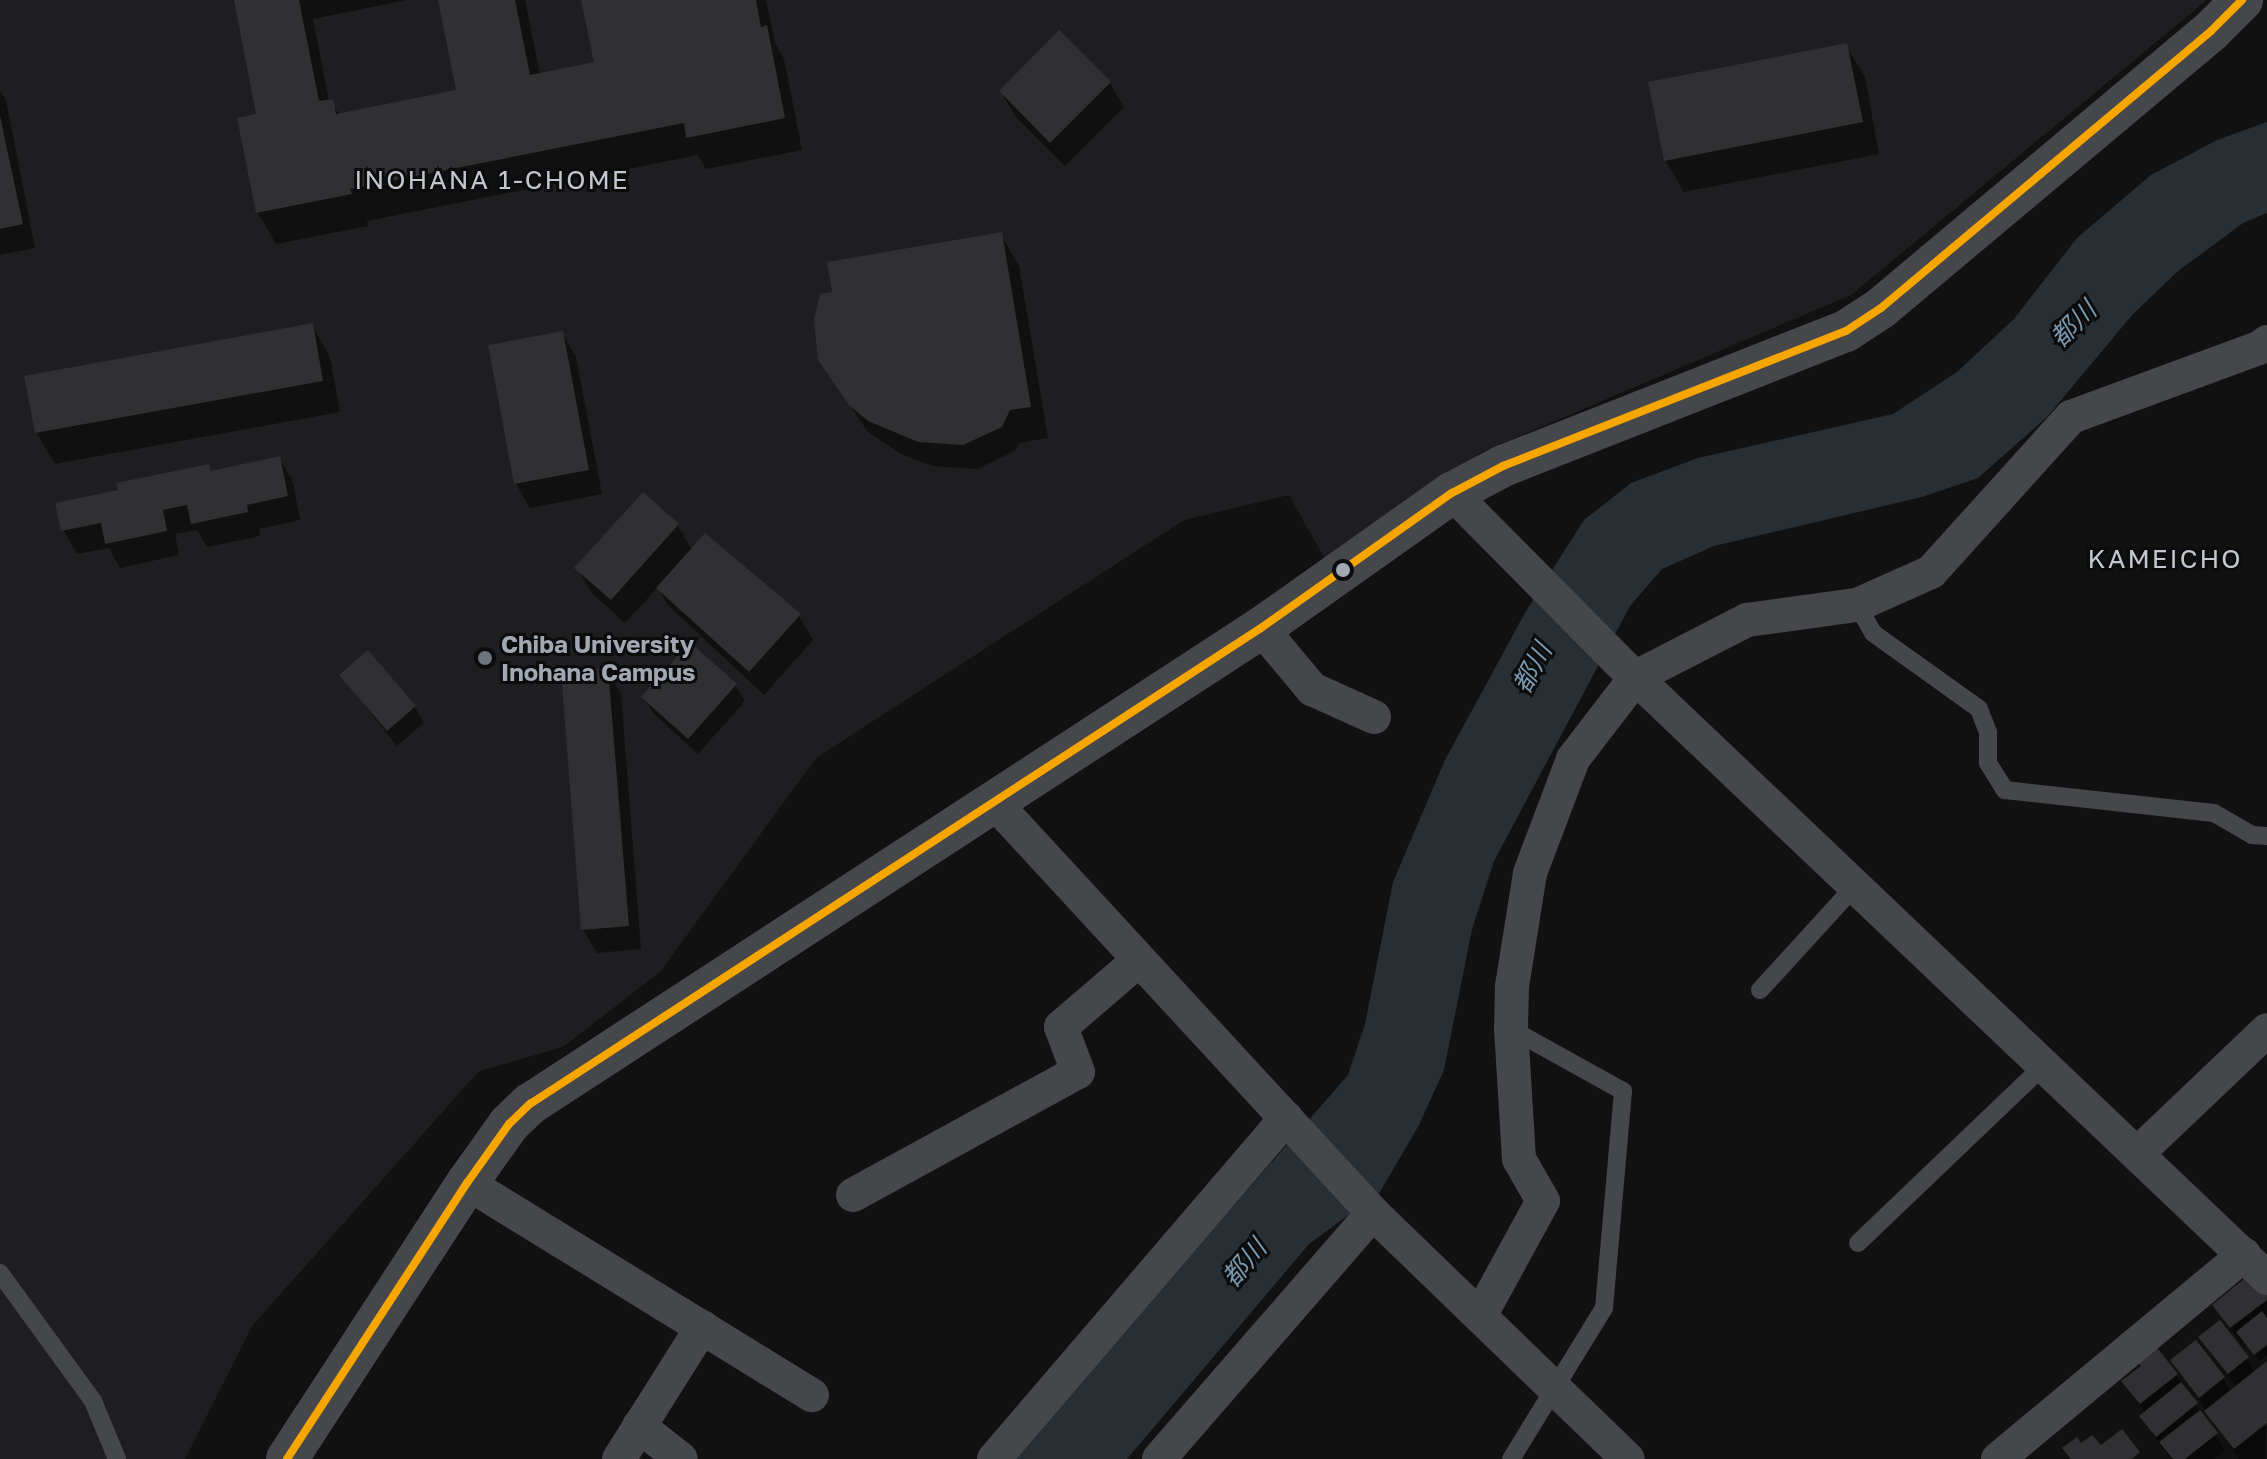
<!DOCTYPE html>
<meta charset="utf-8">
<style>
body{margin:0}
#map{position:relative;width:2267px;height:1459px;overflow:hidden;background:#111112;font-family:"Golos Text","Noto Sans JP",sans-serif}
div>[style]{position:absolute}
.built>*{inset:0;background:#1e1e20}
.water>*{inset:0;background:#272f35}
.shadow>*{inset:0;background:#0007}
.building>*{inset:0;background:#303032}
.service>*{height:18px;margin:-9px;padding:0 9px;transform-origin:9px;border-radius:9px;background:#46474a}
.minor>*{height:34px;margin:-17px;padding:0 17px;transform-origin:17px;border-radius:17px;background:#46474a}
.tertiary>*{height:42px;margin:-21px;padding:0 21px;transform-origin:21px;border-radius:21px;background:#46474a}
.bus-1>*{height:8px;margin:-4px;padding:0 4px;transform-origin:4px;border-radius:4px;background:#f7a600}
.dots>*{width:22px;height:22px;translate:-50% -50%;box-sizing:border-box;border:4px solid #0c0c0d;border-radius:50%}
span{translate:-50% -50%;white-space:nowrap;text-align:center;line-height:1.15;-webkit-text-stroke:6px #0c0c0d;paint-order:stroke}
.poi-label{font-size:24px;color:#a2a8b3;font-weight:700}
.left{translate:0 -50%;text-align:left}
.neighbourhood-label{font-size:26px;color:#c3c7cf;letter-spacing:2px}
.water-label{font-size:26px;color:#7899af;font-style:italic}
</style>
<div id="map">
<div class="built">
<div style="clip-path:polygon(0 0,2207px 0,1851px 295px,1482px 452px,1325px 559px,1289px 495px,1184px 520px,816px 758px,660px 972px,563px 1047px,479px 1071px,252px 1326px,185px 1459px,0 1459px)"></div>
</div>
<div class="water">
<div style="clip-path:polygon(2267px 122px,2267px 213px,2243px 223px,2177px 272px,2133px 314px,2047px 417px,1978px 478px,1922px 497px,1714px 546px,1662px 569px,1630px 606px,1494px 861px,1472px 929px,1444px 1070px,1419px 1125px,1380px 1192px,1309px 1244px,1127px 1459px,1012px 1459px,1348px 1075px,1365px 1024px,1393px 882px,1445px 760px,1526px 611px,1584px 520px,1631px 483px,1698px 458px,1893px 414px,1957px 372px,2014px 319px,2077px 238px,2151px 175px,2217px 140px)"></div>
</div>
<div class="shadow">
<div style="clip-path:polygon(236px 0,407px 0,313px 19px,329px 101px,340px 115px,458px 92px,440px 0,525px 0,540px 75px,596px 64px,583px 0,766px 0,775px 43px,784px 59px,802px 150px,706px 169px,698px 155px,367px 221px,368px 226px,276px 244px,258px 213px,240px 119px,259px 116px)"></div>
<div style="clip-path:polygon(1846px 46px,1865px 77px,1879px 154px,1684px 192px,1665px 160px)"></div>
<div style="clip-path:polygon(1110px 83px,1124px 107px,1065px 166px,1015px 116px,1001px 92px)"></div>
<div style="clip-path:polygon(0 90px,6px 100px,35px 248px,0 255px)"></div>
<div style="clip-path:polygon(1001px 235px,1019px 266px,1048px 438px,1019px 443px,1015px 451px,977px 469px,933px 466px,901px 454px,867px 431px,820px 360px)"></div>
<div style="clip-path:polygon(312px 325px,330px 357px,340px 412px,55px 464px,36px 432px)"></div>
<div style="clip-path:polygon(562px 333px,576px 357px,602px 494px,530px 508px,516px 484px,490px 346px)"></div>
<div style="clip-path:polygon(279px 458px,293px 482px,300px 520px,259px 529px,260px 536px,207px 547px,197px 530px,175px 534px,179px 555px,120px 568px,109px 548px,77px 554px,63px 530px,120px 491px,208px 466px,212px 473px)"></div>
<div style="clip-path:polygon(643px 494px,678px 526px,692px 550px,799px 616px,813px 640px,764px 695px,667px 604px,658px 587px,625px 623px,591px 592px,577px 568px)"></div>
<div style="clip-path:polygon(607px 670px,621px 694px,641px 949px,597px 953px,583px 929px)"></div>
<div style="clip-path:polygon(341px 676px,415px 707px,424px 723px,397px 746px)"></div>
<div style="clip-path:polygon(735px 685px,745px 701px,698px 754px,653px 713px,644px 697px)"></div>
<div style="clip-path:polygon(2267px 1298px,2267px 1355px,2260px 1361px,2244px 1341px,2241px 1343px,2214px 1305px)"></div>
<div style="clip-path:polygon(2201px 1337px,2247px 1359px,2255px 1373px,2267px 1363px,2265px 1459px,2239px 1459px,2173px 1361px,2223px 1378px,2231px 1392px,2237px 1387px)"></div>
<div style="clip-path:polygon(2142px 1367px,2176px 1375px,2225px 1450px,2214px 1459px,2171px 1459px,2151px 1432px,2142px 1416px,2145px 1413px,2124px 1382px)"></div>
</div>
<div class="building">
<div style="clip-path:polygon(234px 0,299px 0,319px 101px,333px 99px,336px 114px,456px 90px,438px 0,515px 0,530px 75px,594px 62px,581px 0,756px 0,761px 27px,767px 25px,785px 118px,686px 138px,684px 123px,350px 189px,352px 194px,256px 213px,237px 118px,256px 114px)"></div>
<div style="clip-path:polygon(1059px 30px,1111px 82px,1050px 143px,999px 91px)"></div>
<div style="clip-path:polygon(1847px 43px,1863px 122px,1664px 161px,1648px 82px)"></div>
<div style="clip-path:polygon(0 116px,23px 224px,0 229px)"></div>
<div style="clip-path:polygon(1002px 232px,1031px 407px,1010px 410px,1002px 427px,963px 445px,918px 442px,868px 421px,849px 405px,818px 360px,814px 319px,820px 294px,832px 292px,827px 262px)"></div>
<div style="clip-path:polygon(313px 323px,323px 381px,35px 433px,24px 376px)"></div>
<div style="clip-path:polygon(563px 331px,589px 470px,514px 484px,488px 345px)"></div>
<div style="clip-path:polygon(280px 456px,288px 496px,247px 505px,248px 512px,191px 524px,187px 505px,163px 510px,167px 531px,105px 544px,101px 523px,61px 531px,55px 503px,118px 490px,116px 483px,209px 464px,211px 471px)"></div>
<div style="clip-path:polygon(643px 492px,679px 524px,611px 600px,574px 568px)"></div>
<div style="clip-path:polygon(705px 533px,801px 614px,749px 672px,656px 588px)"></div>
<div style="clip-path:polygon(690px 642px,737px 684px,688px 739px,641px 697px)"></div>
<div style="clip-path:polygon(368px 650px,416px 706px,387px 731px,339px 675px)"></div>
<div style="clip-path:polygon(608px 668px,629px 926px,581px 930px,561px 672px)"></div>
<div style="clip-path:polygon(2250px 1274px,2267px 1294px,2267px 1300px,2230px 1328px,2212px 1305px)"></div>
<div style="clip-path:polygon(2262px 1311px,2267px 1318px,2267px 1345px,2254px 1355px,2236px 1332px)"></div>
<div style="clip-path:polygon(2220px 1320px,2249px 1357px,2228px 1374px,2198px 1337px)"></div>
<div style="clip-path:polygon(2196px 1340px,2225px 1377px,2199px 1398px,2170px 1360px)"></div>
<div style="clip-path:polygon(2154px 1344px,2178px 1374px,2140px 1404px,2121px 1381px,2141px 1366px,2135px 1358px)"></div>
<div style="clip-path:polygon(2267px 1361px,2267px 1423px,2234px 1449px,2204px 1411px)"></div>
<div style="clip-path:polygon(2181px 1382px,2198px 1403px,2156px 1437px,2139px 1416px)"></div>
<div style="clip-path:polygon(2200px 1410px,2218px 1433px,2185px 1459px,2173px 1459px,2159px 1442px)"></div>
<div style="clip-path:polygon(2122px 1429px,2140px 1452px,2131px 1459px,2071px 1459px,2062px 1448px,2077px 1437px,2081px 1443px,2092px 1435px,2101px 1445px)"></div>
</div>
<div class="service">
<div style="left:1857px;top:605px;width:32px;rotate:60deg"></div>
<div style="left:1873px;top:633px;width:130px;rotate:35.6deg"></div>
<div style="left:1979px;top:709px;width:25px;rotate:69deg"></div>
<div style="left:1988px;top:732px;width:31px;rotate:90deg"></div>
<div style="left:1988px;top:763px;width:32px;rotate:58deg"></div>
<div style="left:2005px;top:790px;width:210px;rotate:6.3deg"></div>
<div style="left:2214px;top:813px;width:44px;rotate:30.1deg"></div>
<div style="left:2252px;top:835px;width:15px;rotate:4deg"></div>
<div style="left:1760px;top:990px;width:139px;rotate:-47.6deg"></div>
<div style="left:1511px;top:1029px;width:128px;rotate:29deg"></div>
<div style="left:1623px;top:1091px;width:218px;rotate:95deg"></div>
<div style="left:1604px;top:1308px;width:177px;rotate:121.6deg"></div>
<div style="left:1858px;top:1243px;width:255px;rotate:-43.7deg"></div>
<div style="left:0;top:1273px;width:158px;rotate:54deg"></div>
<div style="left:93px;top:1401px;width:63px;rotate:67.5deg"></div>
</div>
<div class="minor">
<div style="left:1452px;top:493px;width:235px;rotate:45.3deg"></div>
<div style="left:1617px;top:660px;width:897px;rotate:43.55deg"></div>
<div style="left:1261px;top:628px;width:80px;rotate:50.1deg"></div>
<div style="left:1312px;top:689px;width:68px;rotate:24.3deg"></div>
<div style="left:993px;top:801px;width:560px;rotate:47.31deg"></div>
<div style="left:1373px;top:1213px;width:354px;rotate:44deg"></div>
<div style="left:2138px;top:1153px;width:178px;rotate:-43.6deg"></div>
<div style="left:467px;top:1183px;width:405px;rotate:31.6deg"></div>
<div style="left:853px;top:1195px;width:256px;rotate:-28.7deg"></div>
<div style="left:1078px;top:1072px;width:48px;rotate:-110.7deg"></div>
<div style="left:1061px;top:1027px;width:103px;rotate:-40.7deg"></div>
<div style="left:1480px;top:1316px;width:131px;rotate:-61.3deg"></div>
<div style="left:1543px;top:1201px;width:48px;rotate:-119.7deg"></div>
<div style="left:1519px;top:1159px;width:130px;rotate:-93.5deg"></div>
<div style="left:1511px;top:1029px;width:43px;rotate:-88.7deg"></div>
<div style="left:1512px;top:986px;width:114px;rotate:-80.9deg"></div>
<div style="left:1530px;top:873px;width:122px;rotate:-69.3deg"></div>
<div style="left:1573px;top:759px;width:103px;rotate:-52.5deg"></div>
<div style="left:1636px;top:677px;width:125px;rotate:-27.2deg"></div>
<div style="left:1747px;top:620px;width:111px;rotate:-7.8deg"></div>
<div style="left:1857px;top:605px;width:81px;rotate:-24deg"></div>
<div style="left:1931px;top:572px;width:209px;rotate:-47.9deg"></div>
<div style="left:2071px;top:417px;width:200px;rotate:-20.2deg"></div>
<div style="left:2259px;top:348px;width:10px;rotate:-37deg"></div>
<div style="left:639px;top:1426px;width:53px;rotate:38.2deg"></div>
<div style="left:619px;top:1459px;width:156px;rotate:-57.8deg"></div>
<div style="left:994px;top:1459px;width:449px;rotate:-49.4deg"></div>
<div style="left:1159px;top:1459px;width:326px;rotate:-49deg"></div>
<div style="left:1998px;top:1459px;width:320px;rotate:-39.7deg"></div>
</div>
<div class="tertiary">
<div style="left:287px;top:1459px;width:330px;rotate:-56.9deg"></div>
<div style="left:467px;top:1183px;width:72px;rotate:-54.6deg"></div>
<div style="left:509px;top:1124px;width:29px;rotate:-44deg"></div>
<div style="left:530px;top:1104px;width:872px;rotate:-33.07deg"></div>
<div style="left:1261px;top:628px;width:234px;rotate:-35.3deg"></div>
<div style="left:1452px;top:493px;width:58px;rotate:-27.9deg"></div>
<div style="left:1503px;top:466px;width:369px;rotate:-21.5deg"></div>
<div style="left:1846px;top:331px;width:42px;rotate:-33.3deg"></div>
<div style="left:1881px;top:308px;width:431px;rotate:-40deg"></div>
<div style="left:2211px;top:31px;width:44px;rotate:-45deg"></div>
</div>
<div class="bus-1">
<div style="left:287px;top:1459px;width:330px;rotate:-56.9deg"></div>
<div style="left:467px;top:1183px;width:72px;rotate:-54.6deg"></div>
<div style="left:509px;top:1124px;width:29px;rotate:-44deg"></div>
<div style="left:530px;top:1104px;width:872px;rotate:-33.07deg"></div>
<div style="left:1261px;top:628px;width:234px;rotate:-35.3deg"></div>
<div style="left:1452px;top:493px;width:58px;rotate:-27.9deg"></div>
<div style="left:1503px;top:466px;width:369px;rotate:-21.5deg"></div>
<div style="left:1846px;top:331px;width:42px;rotate:-33.3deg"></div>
<div style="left:1881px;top:308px;width:431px;rotate:-40deg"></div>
<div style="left:2211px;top:31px;width:44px;rotate:-45deg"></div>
</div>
<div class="dots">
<div style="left:1343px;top:570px;background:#a2a8b3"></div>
<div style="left:485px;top:658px;background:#6f737b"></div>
</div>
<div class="poi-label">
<span class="left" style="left:501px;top:658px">Chiba University<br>Inohana Campus</span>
</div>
<div class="neighbourhood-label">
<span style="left:492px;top:180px">INOHANA 1-CHOME</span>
<span style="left:2165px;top:559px">KAMEICHO</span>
</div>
<div class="water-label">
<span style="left:2073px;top:324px;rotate:-45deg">都川</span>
<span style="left:1532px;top:668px;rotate:-62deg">都川</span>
<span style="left:1244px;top:1263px;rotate:-50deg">都川</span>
</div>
</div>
